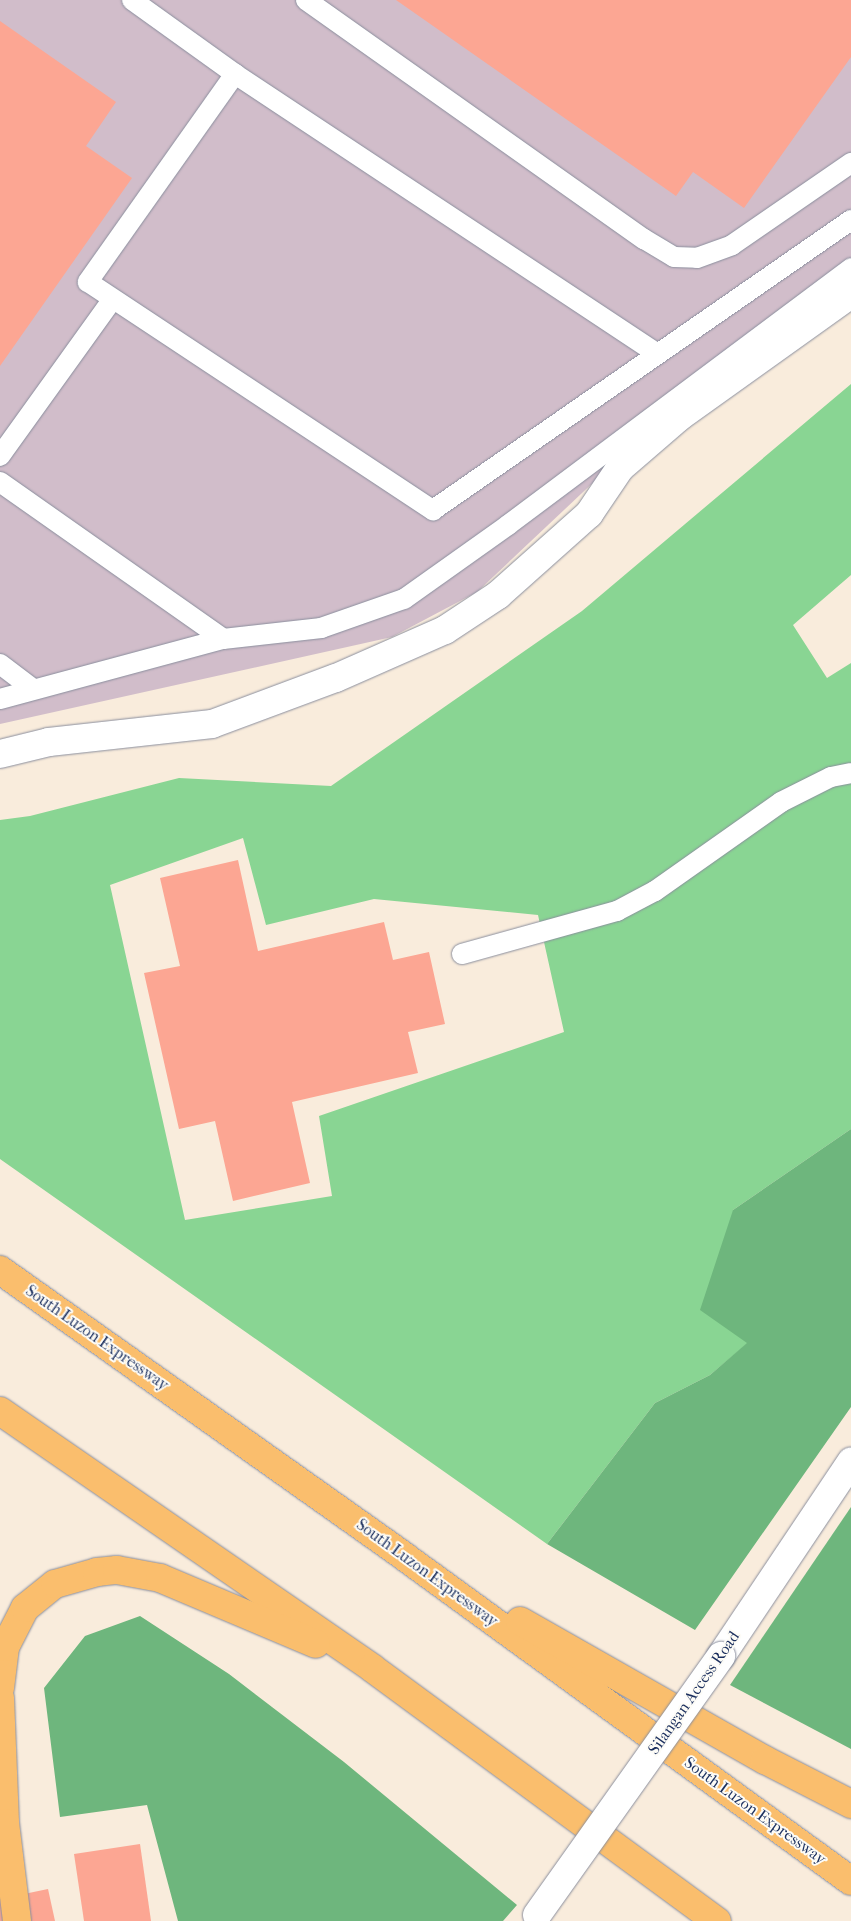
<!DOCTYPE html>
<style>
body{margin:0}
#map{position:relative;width:851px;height:1921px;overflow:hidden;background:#f9ecdc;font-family:"IM FELL French Canon",serif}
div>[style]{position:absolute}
.industrial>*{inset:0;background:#d1bdca}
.green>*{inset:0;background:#89d593}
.forest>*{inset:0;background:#6eb67d}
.building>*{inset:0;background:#fca693}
.roads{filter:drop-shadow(0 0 1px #8a8e9d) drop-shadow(0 0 1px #8a8e9d)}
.service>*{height:20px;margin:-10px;padding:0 10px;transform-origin:10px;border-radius:10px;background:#fff}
.minor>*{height:28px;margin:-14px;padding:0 14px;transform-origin:14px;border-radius:14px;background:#fff}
.tertiary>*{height:28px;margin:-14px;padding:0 14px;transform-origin:14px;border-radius:14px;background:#fff}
.motorway>*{height:28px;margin:-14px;padding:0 14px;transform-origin:14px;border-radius:14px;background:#fabe6d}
.bridges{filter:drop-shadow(0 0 1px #8a8e9d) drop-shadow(0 0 1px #8a8e9d)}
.tertiary-bridge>*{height:28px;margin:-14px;padding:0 14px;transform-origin:14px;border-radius:14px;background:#fff}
span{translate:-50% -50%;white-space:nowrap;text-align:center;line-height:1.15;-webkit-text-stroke:4px #fdfcf7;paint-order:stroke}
.street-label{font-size:16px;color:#1b2f5e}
</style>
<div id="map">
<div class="industrial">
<div style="clip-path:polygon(0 0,851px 0,851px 286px,634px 444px,477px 592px,392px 637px,0 724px)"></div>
</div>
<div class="green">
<div style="clip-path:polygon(evenodd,851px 384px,851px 575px,793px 625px,827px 678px,851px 663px,851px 1129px,733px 1210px,748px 1343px,710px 1375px,655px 1403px,547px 1544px,0 1159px,0 820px,30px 816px,179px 778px,331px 786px,582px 611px,851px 384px,243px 838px,266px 925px,374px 899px,538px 915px,564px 1032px,319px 1116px,332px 1196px,185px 1220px,110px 885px,243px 838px)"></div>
</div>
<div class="forest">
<div style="clip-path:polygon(851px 1129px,851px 1407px,695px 1630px,547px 1544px,655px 1403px,710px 1375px,747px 1343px,700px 1310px,733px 1210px)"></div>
<div style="clip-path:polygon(851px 1507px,851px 1749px,730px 1685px)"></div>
<div style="clip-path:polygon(140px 1616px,229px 1674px,344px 1762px,517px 1905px,503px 1921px,178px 1921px,147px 1805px,60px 1817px,44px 1688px,85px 1636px)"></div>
</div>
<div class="building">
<div style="clip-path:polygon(396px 0,851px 0,851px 57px,744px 208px,693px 172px,676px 196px)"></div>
<div style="clip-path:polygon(0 21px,116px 102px,86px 146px,132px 178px,0 366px)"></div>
<div style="clip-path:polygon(238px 860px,258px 951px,384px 922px,393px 960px,429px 952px,445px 1024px,408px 1032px,418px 1073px,292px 1102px,310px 1183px,233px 1201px,215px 1121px,179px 1129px,144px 973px,180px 966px,160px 878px)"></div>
<div style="clip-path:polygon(140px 1844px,151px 1921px,84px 1921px,74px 1854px)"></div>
<div style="clip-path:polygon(48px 1889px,55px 1921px,0 1921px,0 1899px)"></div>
</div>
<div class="roads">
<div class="service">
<div style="left:132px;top:0;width:127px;rotate:35.7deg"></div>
<div style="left:235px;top:74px;width:505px;rotate:33.53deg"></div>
<div style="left:306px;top:0;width:414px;rotate:35.3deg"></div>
<div style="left:644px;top:239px;width:35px;rotate:31deg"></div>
<div style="left:674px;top:257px;width:23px;rotate:2deg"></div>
<div style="left:697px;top:258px;width:37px;rotate:-20deg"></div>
<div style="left:732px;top:245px;width:145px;rotate:-34.6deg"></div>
<div style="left:235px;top:74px;width:255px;rotate:125.3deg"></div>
<div style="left:88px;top:282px;width:414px;rotate:33.5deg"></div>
<div style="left:433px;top:510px;width:509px;rotate:-34.75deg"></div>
<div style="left:0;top:456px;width:193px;rotate:-54.3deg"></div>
<div style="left:0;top:482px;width:273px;rotate:35.1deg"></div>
<div style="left:0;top:664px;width:41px;rotate:37.1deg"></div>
<div style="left:0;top:699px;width:231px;rotate:-15.1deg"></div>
<div style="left:223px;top:639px;width:99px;rotate:-6.4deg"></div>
<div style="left:321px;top:628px;width:88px;rotate:-19.3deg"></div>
<div style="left:404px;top:599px;width:128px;rotate:-35.4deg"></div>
<div style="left:508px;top:525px;width:429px;rotate:-36.8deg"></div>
<div style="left:462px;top:954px;width:161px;rotate:-15.5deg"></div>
<div style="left:617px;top:911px;width:43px;rotate:-27.8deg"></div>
<div style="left:655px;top:891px;width:154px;rotate:-35.2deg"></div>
<div style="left:781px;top:802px;width:56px;rotate:-26.6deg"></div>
<div style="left:831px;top:777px;width:20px;rotate:-11deg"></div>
</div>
<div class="minor">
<div style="left:0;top:754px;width:50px;rotate:-13.8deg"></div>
<div style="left:49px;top:742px;width:164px;rotate:-6.3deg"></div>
<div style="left:212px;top:724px;width:132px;rotate:-20.4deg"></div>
<div style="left:336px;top:678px;width:119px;rotate:-23.8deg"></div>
<div style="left:445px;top:630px;width:64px;rotate:-33.4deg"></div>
<div style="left:498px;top:595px;width:122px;rotate:-41.7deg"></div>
<div style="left:589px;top:514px;width:55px;rotate:-56deg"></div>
<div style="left:620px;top:468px;width:78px;rotate:-40.8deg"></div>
<div style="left:679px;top:417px;width:211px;rotate:-35.6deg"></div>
</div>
<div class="tertiary">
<div style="left:721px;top:1656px;width:234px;rotate:-56.2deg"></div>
</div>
<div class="motorway">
<div style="left:0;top:1270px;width:496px;rotate:35.3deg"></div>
<div style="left:405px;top:1557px;width:551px;rotate:36deg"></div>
<div style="left:0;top:1411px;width:452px;rotate:34.6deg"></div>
<div style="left:372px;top:1668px;width:428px;rotate:36.3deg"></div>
<div style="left:520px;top:1621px;width:282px;rotate:29.6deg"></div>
<div style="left:765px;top:1760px;width:97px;rotate:27.1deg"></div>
<div style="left:0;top:1688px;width:41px;rotate:-83deg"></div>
<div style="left:5px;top:1647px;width:44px;rotate:-62.9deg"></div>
<div style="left:25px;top:1608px;width:38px;rotate:-39deg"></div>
<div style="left:55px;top:1584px;width:44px;rotate:-15.9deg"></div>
<div style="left:97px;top:1572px;width:20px;rotate:-6deg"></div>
<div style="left:117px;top:1570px;width:44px;rotate:10.5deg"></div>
<div style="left:160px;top:1578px;width:169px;rotate:22.9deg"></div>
<div style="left:0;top:1698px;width:125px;rotate:87.7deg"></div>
<div style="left:5px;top:1823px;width:99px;rotate:83deg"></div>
</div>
</div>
<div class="bridges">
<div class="tertiary-bridge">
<div style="left:537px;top:1915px;width:318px;rotate:-54.6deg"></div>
</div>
</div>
<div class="street-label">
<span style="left:97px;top:1338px;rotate:35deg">South Luzon Expressway</span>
<span style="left:427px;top:1573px;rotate:36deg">South Luzon Expressway</span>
<span style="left:694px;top:1693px;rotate:-55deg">Silangan Access Road</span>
<span style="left:755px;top:1811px;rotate:36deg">South Luzon Expressway</span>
</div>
</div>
